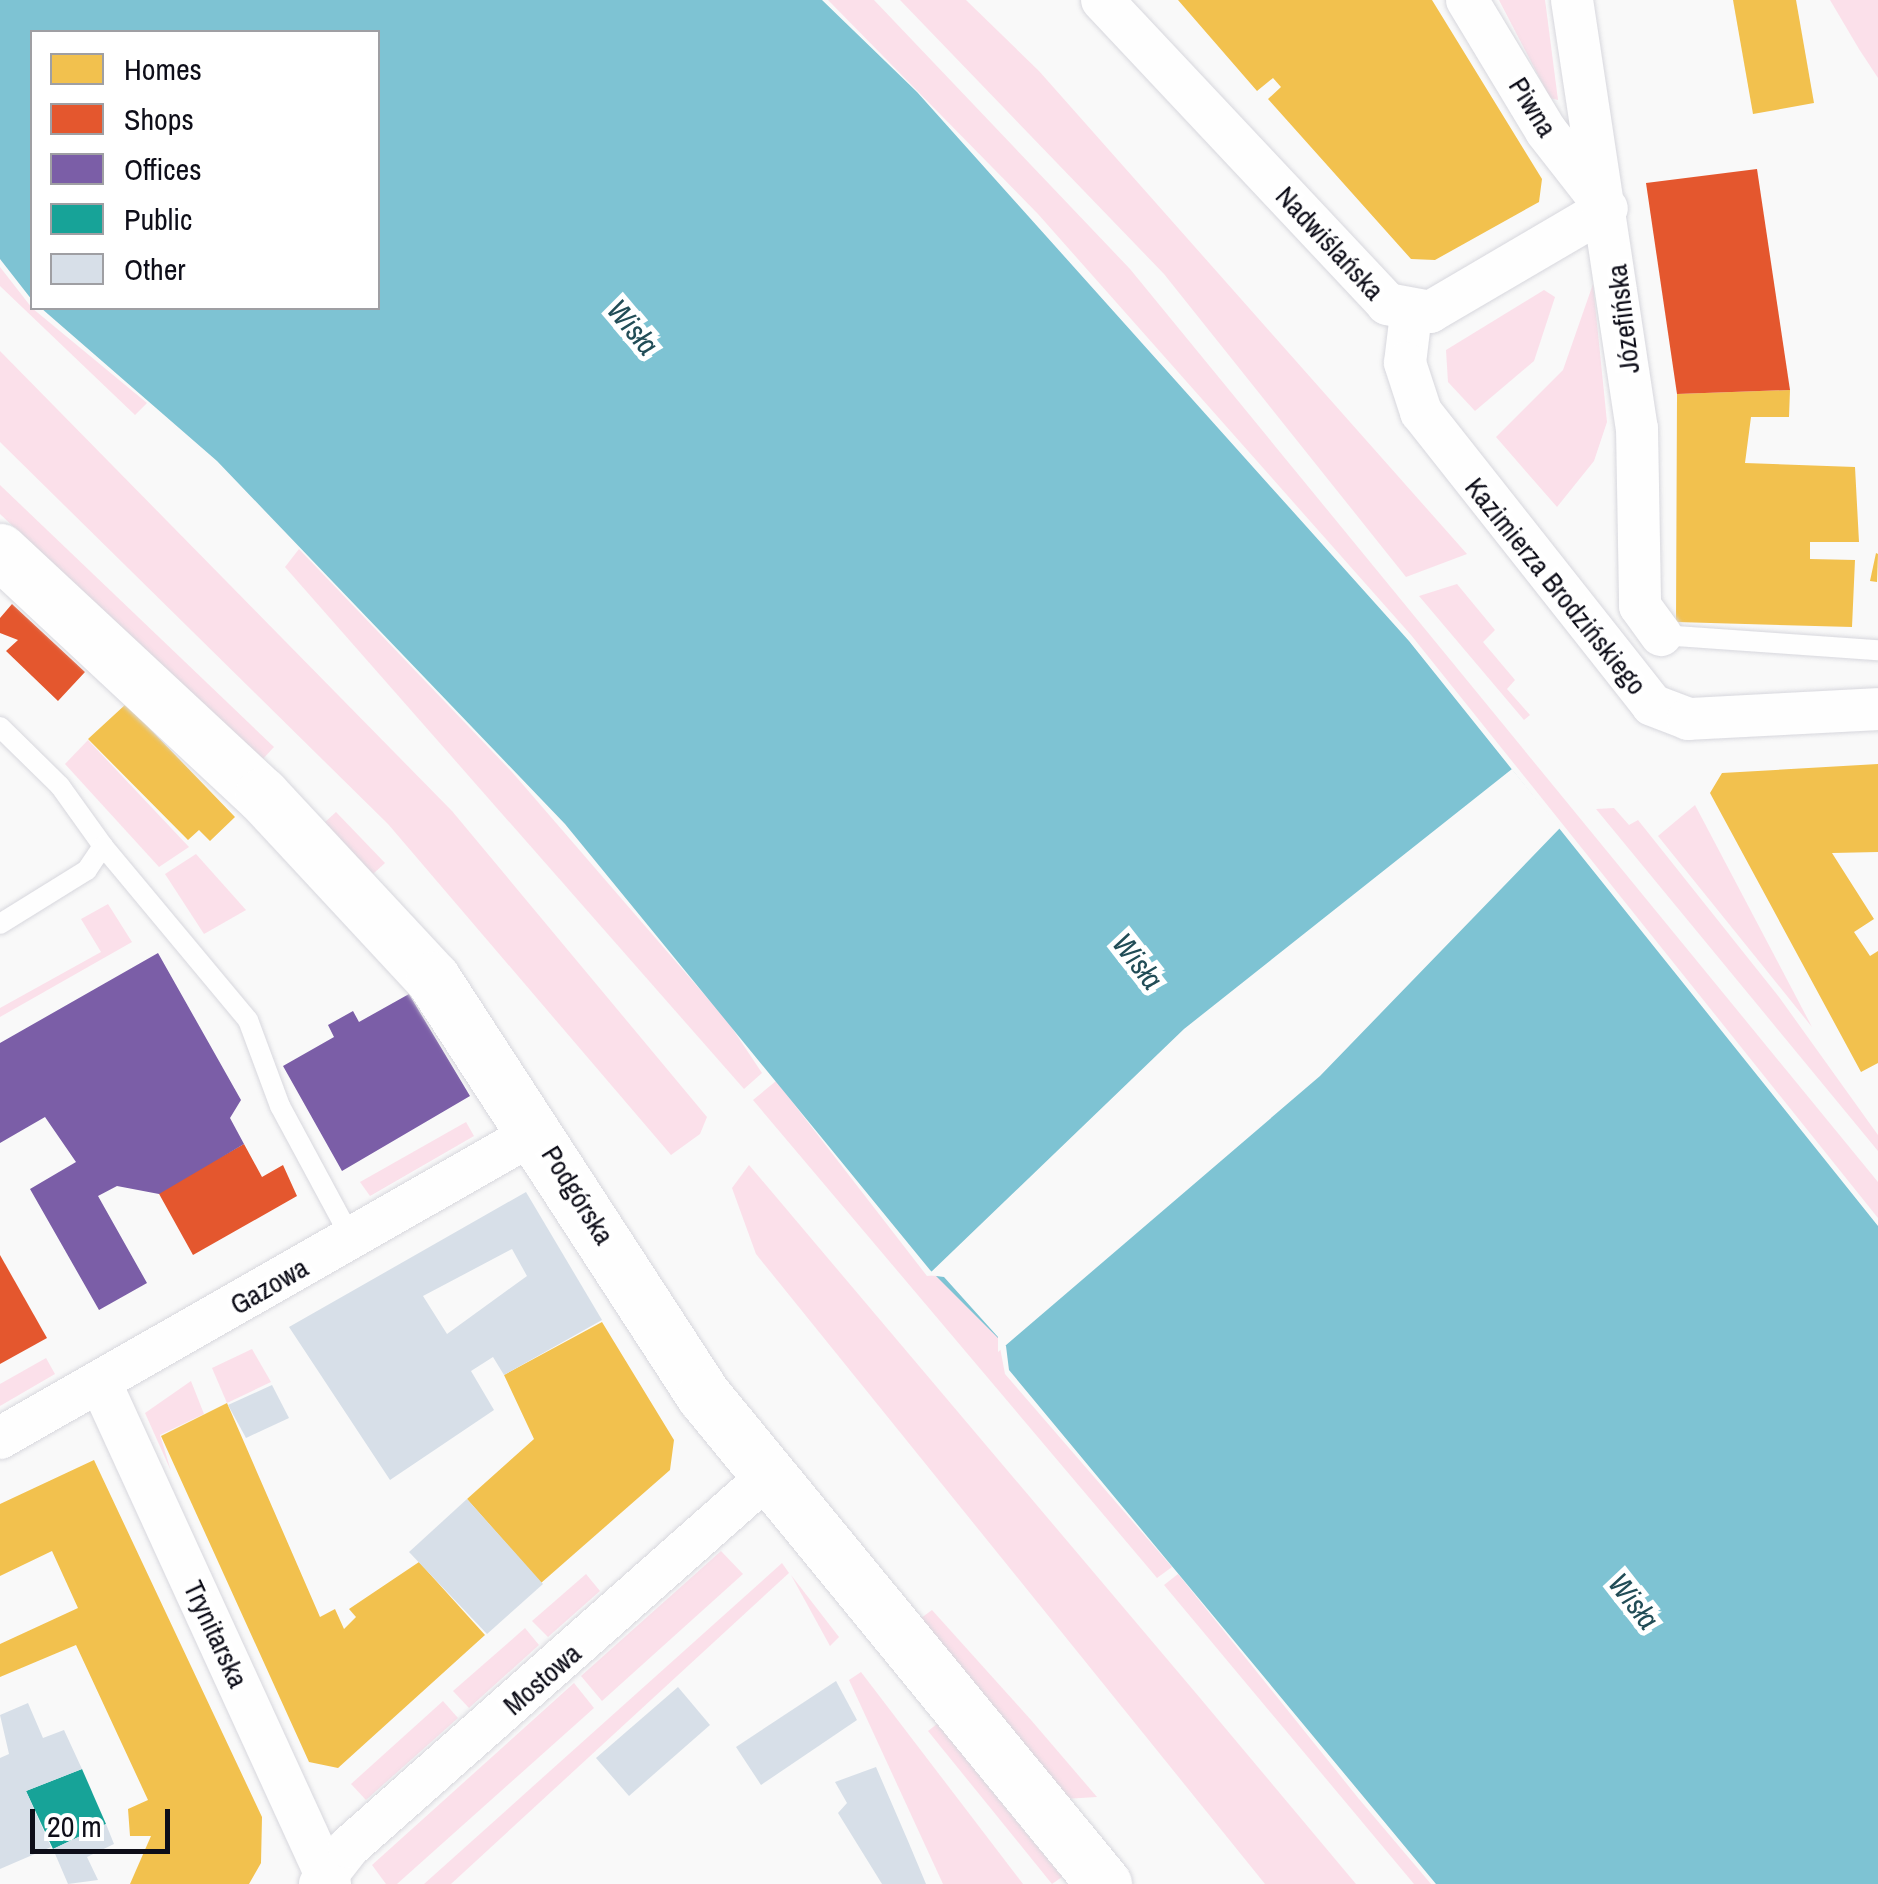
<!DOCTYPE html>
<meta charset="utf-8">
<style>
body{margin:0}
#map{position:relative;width:1878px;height:1884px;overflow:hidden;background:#f9f9f9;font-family:"Archivo Narrow",sans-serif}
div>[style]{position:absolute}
.green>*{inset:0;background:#fbe0ea}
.water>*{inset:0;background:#7ec3d3}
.pier>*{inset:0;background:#f9f9f9}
.homes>*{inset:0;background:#f2c14e}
.shops>*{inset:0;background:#e4572e}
.offices>*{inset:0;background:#7b5ea7}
.public>*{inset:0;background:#17a398}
.building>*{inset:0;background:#d7dfe8}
.roads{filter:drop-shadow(0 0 2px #d7d7dd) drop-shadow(0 0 2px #d7d7dd)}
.lane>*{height:20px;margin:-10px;padding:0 10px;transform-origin:10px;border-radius:10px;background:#fefefe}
.street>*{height:42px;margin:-21px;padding:0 21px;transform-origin:21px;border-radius:21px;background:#fefefe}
.secondary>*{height:55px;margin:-27.5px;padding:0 27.5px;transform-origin:27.5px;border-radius:27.5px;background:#fefefe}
span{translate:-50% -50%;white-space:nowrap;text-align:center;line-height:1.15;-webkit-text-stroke:10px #fff;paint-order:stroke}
.street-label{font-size:28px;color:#0e0e19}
.water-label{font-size:30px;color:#214c56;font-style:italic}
.legend{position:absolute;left:30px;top:30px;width:350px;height:280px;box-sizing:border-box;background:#fff;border:2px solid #9f9fa3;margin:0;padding:12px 18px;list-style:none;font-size:30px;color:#0e0e19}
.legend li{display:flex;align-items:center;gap:20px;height:50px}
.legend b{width:50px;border:2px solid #9f9fa3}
.scale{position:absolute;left:30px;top:1809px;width:140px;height:45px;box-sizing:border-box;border:5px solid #0e0e19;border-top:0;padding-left:12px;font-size:30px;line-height:35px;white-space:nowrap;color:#0e0e19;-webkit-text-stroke:8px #fff;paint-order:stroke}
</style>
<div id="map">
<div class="green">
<div style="clip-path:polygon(828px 0,874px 0,1130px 269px,1878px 1182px,1878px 1218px,1411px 635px,1038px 214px)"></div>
<div style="clip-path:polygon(900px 0,966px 0,1039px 71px,1467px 554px,1406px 577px,1164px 274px)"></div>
<div style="clip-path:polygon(1499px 0,1545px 0,1558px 100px,1550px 98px)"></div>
<div style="clip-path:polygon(1830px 0,1878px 0,1878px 78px,1859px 49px)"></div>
<div style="clip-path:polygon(0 267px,32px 308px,147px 403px,135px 415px,0 286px)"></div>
<div style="clip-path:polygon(1593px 284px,1607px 422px,1594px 461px,1557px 507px,1496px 437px,1563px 370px)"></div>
<div style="clip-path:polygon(1544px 290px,1555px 297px,1534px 361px,1475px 411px,1448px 382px,1446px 350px)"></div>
<div style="clip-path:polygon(0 351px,452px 811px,707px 1117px,700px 1134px,671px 1155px,388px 824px,0 442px)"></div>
<div style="clip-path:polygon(0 485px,274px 747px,261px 761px,0 514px)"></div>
<div style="clip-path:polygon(299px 549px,512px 772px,728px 1022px,762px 1073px,744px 1089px,285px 567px)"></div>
<div style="clip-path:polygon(1457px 584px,1495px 630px,1483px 642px,1515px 680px,1507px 689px,1530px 715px,1524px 720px,1419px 596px)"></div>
<div style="clip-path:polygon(88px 740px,189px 847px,159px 867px,65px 764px)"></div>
<div style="clip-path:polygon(1695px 805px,1812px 1027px,1658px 836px)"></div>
<div style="clip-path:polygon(1614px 808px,1629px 825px,1638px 820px,1779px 997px,1878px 1135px,1878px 1151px,1596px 809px)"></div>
<div style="clip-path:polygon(336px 812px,385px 863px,373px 874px,324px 823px)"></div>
<div style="clip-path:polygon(196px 854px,246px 910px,204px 934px,165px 874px)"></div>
<div style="clip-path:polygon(108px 904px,132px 942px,0 1017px,0 1008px,101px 952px,81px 919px)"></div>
<div style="clip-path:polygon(776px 1081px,927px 1276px,943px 1274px,998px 1337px,1005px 1374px,1172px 1567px,1157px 1578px,753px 1100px)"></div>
<div style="clip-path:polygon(466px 1122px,474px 1136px,370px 1196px,360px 1182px)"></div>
<div style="clip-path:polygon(749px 1165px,1200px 1698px,1356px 1884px,1265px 1884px,756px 1254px,732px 1188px)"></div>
<div style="clip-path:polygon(252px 1349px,271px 1382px,227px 1403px,212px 1368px)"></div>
<div style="clip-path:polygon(46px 1358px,55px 1374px,0 1406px,0 1384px)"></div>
<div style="clip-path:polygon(191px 1381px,204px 1414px,160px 1435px,171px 1471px,145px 1413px)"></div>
<div style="clip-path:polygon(721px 1551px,743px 1574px,602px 1701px,581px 1676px)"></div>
<div style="clip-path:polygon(782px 1563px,789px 1573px,451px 1884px,424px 1884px)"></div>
<div style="clip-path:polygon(586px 1574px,600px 1591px,548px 1637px,532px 1621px)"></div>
<div style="clip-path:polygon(1178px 1574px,1359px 1799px,1431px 1884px,1414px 1884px,1164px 1585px)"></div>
<div style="clip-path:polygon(791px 1575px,839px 1637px,830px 1646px)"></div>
<div style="clip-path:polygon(932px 1610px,1031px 1720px,1097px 1797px,1065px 1799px,917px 1621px)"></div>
<div style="clip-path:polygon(525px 1628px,539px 1645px,469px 1708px,453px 1691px)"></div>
<div style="clip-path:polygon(861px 1672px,1023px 1884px,943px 1884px,849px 1680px)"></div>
<div style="clip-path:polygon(574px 1683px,594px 1708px,397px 1884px,386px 1884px,372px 1865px)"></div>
<div style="clip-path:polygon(443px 1701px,458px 1718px,366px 1800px,351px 1784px)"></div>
<div style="clip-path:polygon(937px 1724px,1062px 1877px,1052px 1884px,928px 1731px)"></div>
</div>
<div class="water">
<div style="clip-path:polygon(0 0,822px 0,917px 92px,1409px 641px,1878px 1226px,1878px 1884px,1436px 1884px,1009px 1370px,1006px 1346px,930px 1270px,565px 824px,217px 461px,41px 308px,378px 308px,378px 32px,32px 32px,32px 300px,0 259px)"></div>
</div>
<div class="pier">
<div style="clip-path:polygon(1512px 769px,1560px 828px,1320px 1076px,998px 1352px,998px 1337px,944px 1277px,928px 1275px,1184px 1029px)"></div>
</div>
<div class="homes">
<div style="clip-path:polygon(1178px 0,1432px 0,1542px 179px,1539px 202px,1435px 260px,1411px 259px,1268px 99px,1281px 87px,1273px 78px,1257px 91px)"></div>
<div style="clip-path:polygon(1733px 0,1796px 0,1814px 103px,1753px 114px)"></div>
<div style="clip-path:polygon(1790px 390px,1789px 417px,1751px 417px,1745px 463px,1855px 467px,1859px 542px,1810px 542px,1810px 559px,1855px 560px,1852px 627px,1676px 622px,1677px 394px)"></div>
<div style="clip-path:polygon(1876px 553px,1878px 554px,1877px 582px,1870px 581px)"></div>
<div style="clip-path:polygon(126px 704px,235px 817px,210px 841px,199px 830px,188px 840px,88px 739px)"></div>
<div style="clip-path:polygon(1878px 764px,1878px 852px,1832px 853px,1874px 919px,1854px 932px,1870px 956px,1878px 951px,1878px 1063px,1861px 1072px,1710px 793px,1722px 773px)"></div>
<div style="clip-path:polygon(602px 1322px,674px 1440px,670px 1470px,541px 1583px,467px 1499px,534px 1439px,504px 1375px)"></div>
<div style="clip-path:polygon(227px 1403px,320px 1617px,335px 1609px,344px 1629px,356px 1617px,349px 1609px,419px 1562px,485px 1635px,338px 1768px,309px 1762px,161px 1436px)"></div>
<div style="clip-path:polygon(94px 1460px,262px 1817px,261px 1863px,249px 1884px,130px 1884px,151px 1836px,130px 1836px,128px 1809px,148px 1800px,76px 1645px,0 1677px,0 1644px,78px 1608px,52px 1551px,0 1576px,0 1504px)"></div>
</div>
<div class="shops">
<div style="clip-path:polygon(1757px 169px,1790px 390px,1677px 394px,1646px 183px)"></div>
<div style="clip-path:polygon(12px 604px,85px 672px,58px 701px,6px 651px,18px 640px,0 633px,0 618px)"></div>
<div style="clip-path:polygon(244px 1144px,262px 1177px,283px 1165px,297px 1196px,193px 1255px,158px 1192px)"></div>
<div style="clip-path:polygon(0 1255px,47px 1338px,0 1364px)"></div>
</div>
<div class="offices">
<div style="clip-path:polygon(158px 953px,241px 1100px,230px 1118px,244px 1144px,159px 1194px,117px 1186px,98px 1196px,147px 1283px,99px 1310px,30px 1189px,76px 1162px,45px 1117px,0 1143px,0 1043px)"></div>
<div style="clip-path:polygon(409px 994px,470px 1096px,342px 1171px,283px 1066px,334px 1037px,328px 1025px,353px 1011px,359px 1022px)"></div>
</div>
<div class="public">
<div style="clip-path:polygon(82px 1769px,106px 1824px,53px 1849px,26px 1791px)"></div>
</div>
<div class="building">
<div style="clip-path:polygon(evenodd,526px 1192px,602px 1320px,504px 1375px,493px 1357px,471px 1371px,494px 1410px,390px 1480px,289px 1327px,526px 1192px,512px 1249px,527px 1276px,447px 1334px,423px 1296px,512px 1249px)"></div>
<div style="clip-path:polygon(272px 1385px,289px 1418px,246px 1438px,228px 1405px)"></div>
<div style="clip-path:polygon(467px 1499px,543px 1584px,487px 1634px,409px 1552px)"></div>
<div style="clip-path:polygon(836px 1681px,857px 1720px,761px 1785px,736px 1747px)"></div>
<div style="clip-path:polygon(678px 1687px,710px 1725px,629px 1796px,596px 1758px)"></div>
<div style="clip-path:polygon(28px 1703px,43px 1738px,64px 1730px,82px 1769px,26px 1791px,51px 1847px,0 1869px,0 1758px,9px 1754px,0 1715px)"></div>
<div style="clip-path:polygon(876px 1767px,908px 1841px,926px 1884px,882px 1884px,838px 1813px,847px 1803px,835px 1782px)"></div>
<div style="clip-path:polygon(106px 1824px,114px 1844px,87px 1857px,98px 1880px,68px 1884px,53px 1849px)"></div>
</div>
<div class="roads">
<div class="lane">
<div style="left:1661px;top:635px;width:218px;rotate:4deg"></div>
<div style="left:0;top:727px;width:84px;rotate:44.5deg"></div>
<div style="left:60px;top:786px;width:74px;rotate:54.4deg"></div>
<div style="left:103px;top:846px;width:29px;rotate:124deg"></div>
<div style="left:87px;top:870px;width:102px;rotate:148.2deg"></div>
<div style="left:103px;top:846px;width:226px;rotate:50.2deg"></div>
<div style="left:248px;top:1020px;width:92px;rotate:69.6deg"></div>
<div style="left:280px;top:1106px;width:150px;rotate:61.7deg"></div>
</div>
<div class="street">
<div style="left:1102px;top:0;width:417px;rotate:46.8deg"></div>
<div style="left:1387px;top:304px;width:44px;rotate:10.5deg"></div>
<div style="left:1430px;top:312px;width:205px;rotate:-30.4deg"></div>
<div style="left:1467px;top:0;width:153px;rotate:58.9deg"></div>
<div style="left:1546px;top:131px;width:93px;rotate:52deg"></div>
<div style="left:1572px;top:0;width:433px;rotate:81.4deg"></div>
<div style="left:1637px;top:428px;width:178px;rotate:89deg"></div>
<div style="left:1640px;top:606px;width:36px;rotate:54deg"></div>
<div style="left:1411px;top:314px;width:49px;rotate:97deg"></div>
<div style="left:1405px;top:363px;width:52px;rotate:71.9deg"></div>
<div style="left:1421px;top:412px;width:373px;rotate:51.7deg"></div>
<div style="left:1652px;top:705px;width:39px;rotate:21deg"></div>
<div style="left:1688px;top:719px;width:190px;rotate:-3deg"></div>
<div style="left:101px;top:1384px;width:550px;rotate:65.39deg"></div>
<div style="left:0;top:1438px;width:619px;rotate:-29.71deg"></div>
<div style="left:320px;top:1884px;width:47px;rotate:-51.9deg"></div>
<div style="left:349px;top:1847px;width:558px;rotate:-41.51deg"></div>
</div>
<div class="secondary">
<div style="left:0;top:551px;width:358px;rotate:43deg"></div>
<div style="left:262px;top:795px;width:251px;rotate:47.1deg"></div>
<div style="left:433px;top:979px;width:497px;rotate:57deg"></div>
<div style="left:704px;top:1396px;width:631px;rotate:50.66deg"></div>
</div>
</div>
<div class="street-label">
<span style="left:1533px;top:107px;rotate:58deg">Piwna</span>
<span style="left:1330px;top:243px;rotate:47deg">Nadwiślańska</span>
<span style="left:1623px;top:319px;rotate:-97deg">Józefińska</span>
<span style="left:1556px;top:586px;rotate:51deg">Kazimierza Brodzińskiego</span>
<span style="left:578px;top:1195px;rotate:58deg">Podgórska</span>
<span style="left:269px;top:1286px;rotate:-30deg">Gazowa</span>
<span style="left:216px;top:1634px;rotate:65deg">Trynitarska</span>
<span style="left:542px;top:1679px;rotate:-41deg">Mostowa</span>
</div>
<div class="water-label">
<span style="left:633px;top:327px;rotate:50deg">Wisła</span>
<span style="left:1138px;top:961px;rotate:52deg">Wisła</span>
<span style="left:1634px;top:1601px;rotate:52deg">Wisła</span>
</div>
<ul class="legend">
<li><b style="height:28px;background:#f2c14e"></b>Homes</li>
<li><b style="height:28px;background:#e4572e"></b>Shops</li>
<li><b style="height:28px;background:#7b5ea7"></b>Offices</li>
<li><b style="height:28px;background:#17a398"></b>Public</li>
<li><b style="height:28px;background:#d7dfe8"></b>Other</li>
</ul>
<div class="scale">20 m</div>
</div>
